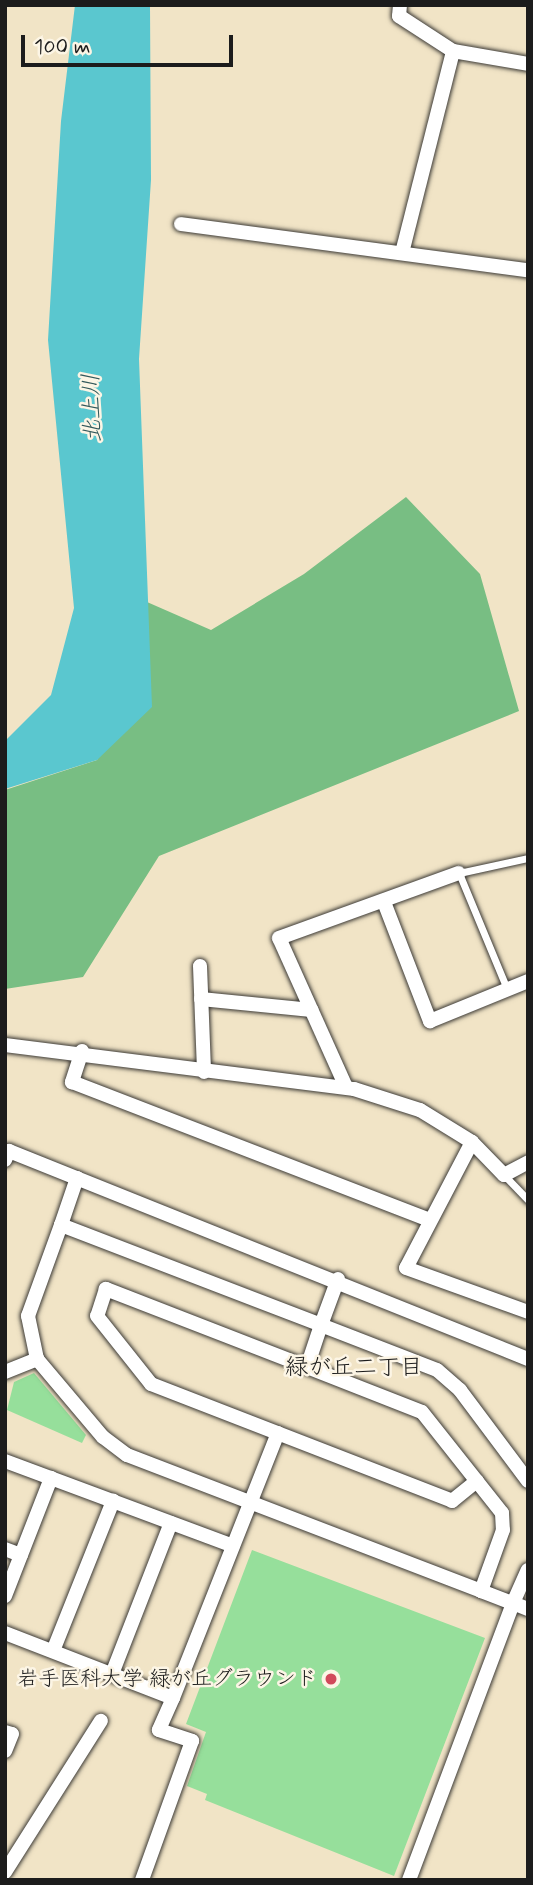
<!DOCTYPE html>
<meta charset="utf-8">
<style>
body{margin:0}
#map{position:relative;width:533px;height:1885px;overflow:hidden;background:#f1e4c6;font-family:Mynerve,"Klee One",sans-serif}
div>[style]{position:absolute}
.green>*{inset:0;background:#96df9b}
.forest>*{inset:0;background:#78be83}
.water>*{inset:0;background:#5ac7cf}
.roads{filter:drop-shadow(0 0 2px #3c3a36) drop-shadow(0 0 2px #3c3a36)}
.service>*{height:7px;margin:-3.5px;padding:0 3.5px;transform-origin:3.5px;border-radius:3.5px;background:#fff}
.minor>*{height:14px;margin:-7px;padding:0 7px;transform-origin:7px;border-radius:7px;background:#fff}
.dots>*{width:19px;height:19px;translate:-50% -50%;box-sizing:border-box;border:4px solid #fcf5e5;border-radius:50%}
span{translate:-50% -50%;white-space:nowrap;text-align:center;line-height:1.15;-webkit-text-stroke:5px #fcf5e5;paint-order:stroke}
.poi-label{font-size:21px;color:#1c1c1c}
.right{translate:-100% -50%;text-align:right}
.water-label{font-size:23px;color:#32585b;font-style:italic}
.neighbourhood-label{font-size:23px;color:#1c1c1c}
.frame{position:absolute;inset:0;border:7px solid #1c1c1c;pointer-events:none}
.scale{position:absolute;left:21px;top:35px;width:212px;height:32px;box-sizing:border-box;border:4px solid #1c1c1c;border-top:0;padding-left:9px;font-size:21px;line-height:24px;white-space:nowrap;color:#1c1c1c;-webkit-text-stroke:5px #fcf5e5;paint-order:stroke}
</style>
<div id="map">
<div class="green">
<div style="clip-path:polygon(34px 1373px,86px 1435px,82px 1443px,7px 1410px,14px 1382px)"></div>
<div style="clip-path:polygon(252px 1550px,485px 1638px,394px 1876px,205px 1800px,207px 1794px,187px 1786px,206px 1732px,186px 1724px)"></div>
</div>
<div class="forest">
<div style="clip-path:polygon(406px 497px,480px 574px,519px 711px,159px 856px,83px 977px,5px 989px,5px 790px,97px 760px,146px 647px,147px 602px,211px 630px,304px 574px)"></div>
</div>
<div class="water">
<div style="clip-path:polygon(75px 5px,150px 5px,151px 180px,139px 359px,152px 707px,97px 760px,5px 789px,5px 741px,51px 695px,74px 608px,48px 340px,61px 121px)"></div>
</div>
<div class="roads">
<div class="service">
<div style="left:507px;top:989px;width:126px;rotate:-112.5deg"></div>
<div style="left:459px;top:873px;width:71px;rotate:-12.3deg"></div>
<div style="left:504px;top:1175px;width:35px;rotate:46deg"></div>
</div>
<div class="minor">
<div style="left:400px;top:5px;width:11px;rotate:95deg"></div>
<div style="left:399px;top:16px;width:64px;rotate:32.9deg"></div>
<div style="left:453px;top:51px;width:76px;rotate:9.8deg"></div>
<div style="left:181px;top:224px;width:350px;rotate:7.6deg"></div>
<div style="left:403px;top:249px;width:204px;rotate:-75.8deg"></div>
<div style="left:384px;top:902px;width:128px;rotate:68.9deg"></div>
<div style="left:430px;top:1021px;width:106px;rotate:-22.2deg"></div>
<div style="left:200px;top:966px;width:106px;rotate:87.8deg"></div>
<div style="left:201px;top:999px;width:111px;rotate:5.7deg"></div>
<div style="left:5px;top:1045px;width:352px;rotate:7.2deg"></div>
<div style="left:354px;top:1089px;width:69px;rotate:17.7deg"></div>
<div style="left:420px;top:1110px;width:61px;rotate:31.6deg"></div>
<div style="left:472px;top:1142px;width:46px;rotate:45.9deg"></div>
<div style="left:504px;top:1175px;width:27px;rotate:-28deg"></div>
<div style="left:82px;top:1051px;width:33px;rotate:108deg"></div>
<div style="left:72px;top:1082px;width:383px;rotate:21.1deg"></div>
<div style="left:346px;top:1087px;width:163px;rotate:-114.2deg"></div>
<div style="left:279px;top:938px;width:191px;rotate:-19.9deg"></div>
<div style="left:472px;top:1142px;width:142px;rotate:117.6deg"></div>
<div style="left:406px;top:1268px;width:130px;rotate:19.8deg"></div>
<div style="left:5px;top:1160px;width:10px;rotate:-66deg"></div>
<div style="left:9px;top:1151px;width:559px;rotate:21.84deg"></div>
<div style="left:77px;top:1178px;width:50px;rotate:108.8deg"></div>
<div style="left:61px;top:1225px;width:279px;rotate:21deg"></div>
<div style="left:321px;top:1325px;width:49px;rotate:-69.7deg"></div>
<div style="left:37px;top:1359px;width:44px;rotate:-101.8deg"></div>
<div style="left:28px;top:1316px;width:97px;rotate:-70.1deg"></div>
<div style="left:307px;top:1367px;width:216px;rotate:-158.8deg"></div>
<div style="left:106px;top:1289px;width:28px;rotate:108deg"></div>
<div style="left:97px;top:1316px;width:87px;rotate:51.5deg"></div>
<div style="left:151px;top:1384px;width:323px;rotate:21.2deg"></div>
<div style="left:452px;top:1501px;width:32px;rotate:-39deg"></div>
<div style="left:5px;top:1372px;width:35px;rotate:-22deg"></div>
<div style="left:37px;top:1359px;width:102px;rotate:49.8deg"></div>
<div style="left:103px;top:1437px;width:30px;rotate:37deg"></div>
<div style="left:127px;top:1455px;width:379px;rotate:21deg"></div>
<div style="left:5px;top:1461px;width:243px;rotate:20.4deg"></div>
<div style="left:528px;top:1481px;width:114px;rotate:-126.8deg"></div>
<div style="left:460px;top:1390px;width:30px;rotate:-139deg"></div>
<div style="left:437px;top:1370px;width:124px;rotate:-158.8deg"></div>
<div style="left:321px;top:1325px;width:44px;rotate:108.4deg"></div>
<div style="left:307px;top:1367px;width:123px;rotate:21.4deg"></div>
<div style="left:422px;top:1412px;width:129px;rotate:51.6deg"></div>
<div style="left:502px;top:1513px;width:17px;rotate:87deg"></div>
<div style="left:503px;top:1530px;width:65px;rotate:109.8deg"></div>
<div style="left:481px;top:1591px;width:34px;rotate:21deg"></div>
<div style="left:513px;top:1603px;width:36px;rotate:-66deg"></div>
<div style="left:5px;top:1549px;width:17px;rotate:21deg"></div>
<div style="left:5px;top:1596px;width:127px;rotate:-68.7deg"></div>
<div style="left:5px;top:1633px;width:180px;rotate:21.2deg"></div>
<div style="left:173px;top:1698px;width:35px;rotate:114deg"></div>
<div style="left:159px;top:1730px;width:35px;rotate:18deg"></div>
<div style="left:192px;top:1741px;width:148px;rotate:109.8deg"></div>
<div style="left:53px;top:1651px;width:162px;rotate:-68.2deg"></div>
<div style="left:112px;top:1674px;width:162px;rotate:-68.7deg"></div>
<div style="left:173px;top:1698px;width:285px;rotate:-68.4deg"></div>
<div style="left:5px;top:1732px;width:7px;rotate:16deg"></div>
<div style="left:12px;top:1734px;width:18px;rotate:112deg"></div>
<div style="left:5px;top:1872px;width:179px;rotate:-57.6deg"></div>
<div style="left:409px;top:1880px;width:296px;rotate:-69.4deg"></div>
<div style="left:513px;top:1603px;width:16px;rotate:22deg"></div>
</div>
</div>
<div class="dots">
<div style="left:331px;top:1679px;background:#d1495b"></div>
</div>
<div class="poi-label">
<span class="right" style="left:317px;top:1679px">岩手医科大学 緑が丘グラウンド</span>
</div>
<div class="water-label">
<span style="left:93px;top:408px;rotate:-92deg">北上川</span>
</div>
<div class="neighbourhood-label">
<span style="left:354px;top:1368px">緑が丘二丁目</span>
</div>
<div class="frame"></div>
<div class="scale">100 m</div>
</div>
